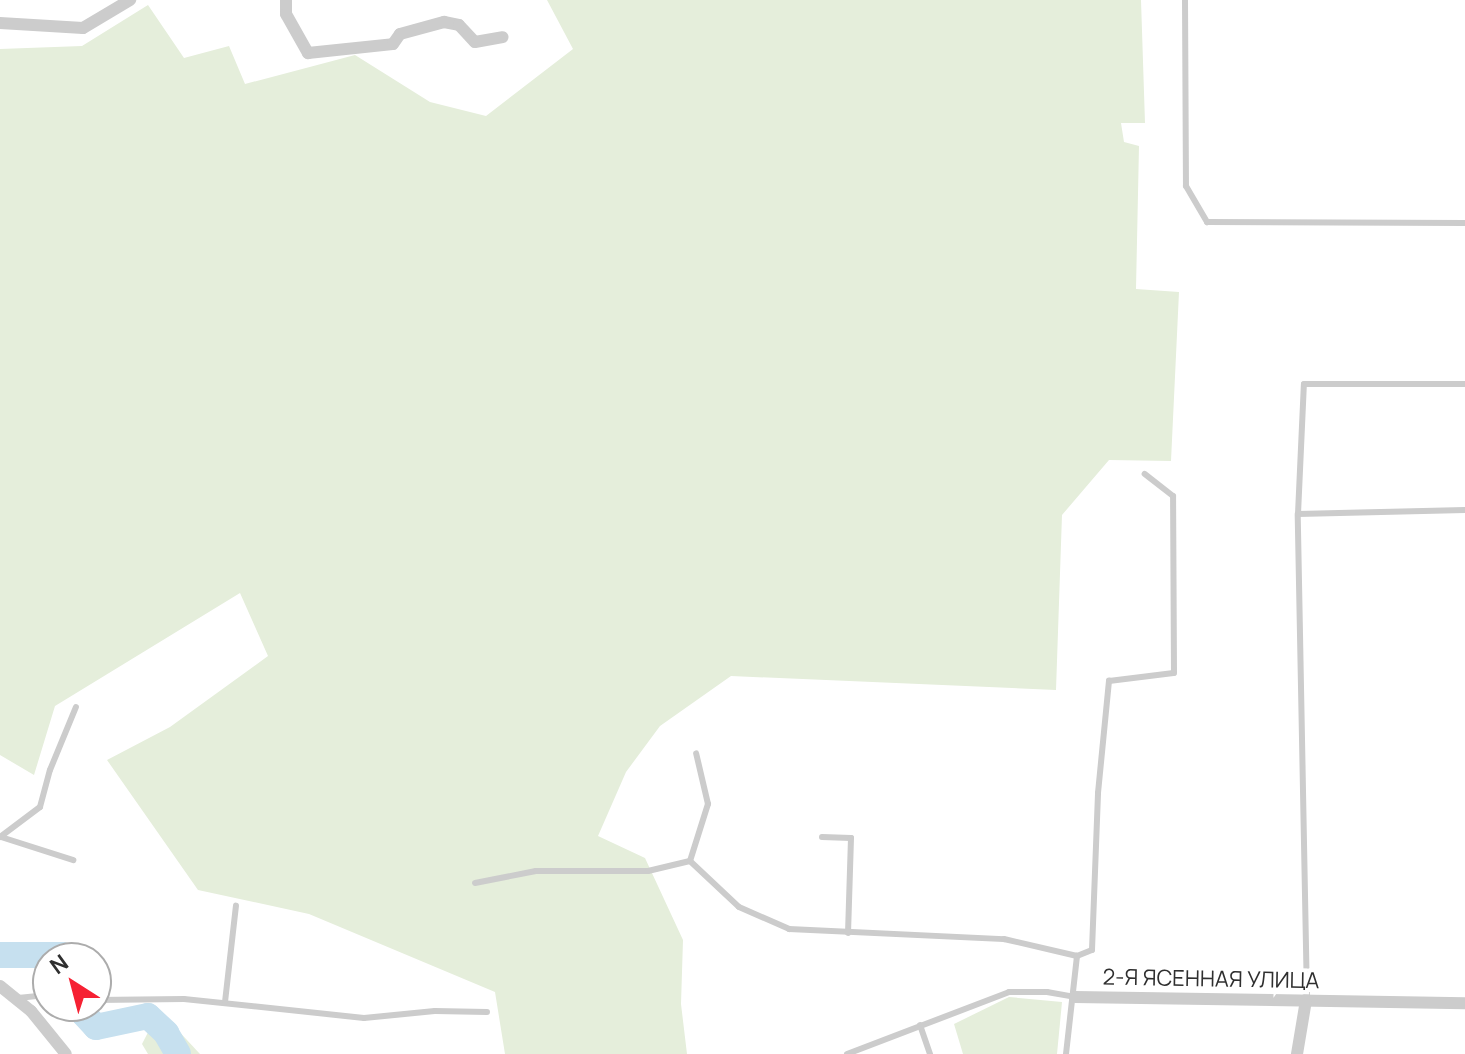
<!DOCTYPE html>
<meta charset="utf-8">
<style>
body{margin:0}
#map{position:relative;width:1465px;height:1054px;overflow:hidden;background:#fff;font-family:Manrope,sans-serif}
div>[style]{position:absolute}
.green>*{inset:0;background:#e5eedb}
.river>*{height:26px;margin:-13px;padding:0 13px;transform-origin:13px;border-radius:13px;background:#c6e0ef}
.service>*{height:6px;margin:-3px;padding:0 3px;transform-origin:3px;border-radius:3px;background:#ccc}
.minor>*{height:12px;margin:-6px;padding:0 6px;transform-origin:6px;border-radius:6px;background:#ccc}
span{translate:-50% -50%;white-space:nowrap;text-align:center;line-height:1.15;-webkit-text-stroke:8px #fff;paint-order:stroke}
.street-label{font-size:22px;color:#2f2f2f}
.north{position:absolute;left:32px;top:942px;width:80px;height:80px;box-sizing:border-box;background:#fff;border:2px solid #acacac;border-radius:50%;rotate:324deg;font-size:22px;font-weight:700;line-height:32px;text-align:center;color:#2f2f2f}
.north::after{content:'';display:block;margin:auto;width:28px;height:36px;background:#f62133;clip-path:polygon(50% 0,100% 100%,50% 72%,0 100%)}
</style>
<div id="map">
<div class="green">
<div style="clip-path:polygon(547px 0,1141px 0,1145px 123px,1121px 123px,1124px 142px,1139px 146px,1136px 289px,1179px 292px,1171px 461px,1109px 460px,1062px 515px,1056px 690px,731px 676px,660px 726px,626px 772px,598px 836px,645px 858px,683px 940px,681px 1004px,687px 1054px,505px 1054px,495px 992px,309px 914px,198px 890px,107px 760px,170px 727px,268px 656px,240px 593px,55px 706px,34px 775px,0 755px,0 49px,82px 46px,148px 5px,184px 58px,229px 46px,245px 84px,355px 55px,430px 102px,486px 116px,573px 49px)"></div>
<div style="clip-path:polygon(1009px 997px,1062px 1002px,1057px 1054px,963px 1054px,954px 1024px)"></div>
<div style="clip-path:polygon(159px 1011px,160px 1011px,200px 1054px,148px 1054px,142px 1044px)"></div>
</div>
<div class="river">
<div style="left:0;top:955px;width:62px"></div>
<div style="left:62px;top:955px;width:4px;rotate:56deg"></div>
<div style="left:82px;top:1006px;width:7px;rotate:82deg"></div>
<div style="left:83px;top:1013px;width:19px;rotate:47deg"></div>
<div style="left:96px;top:1027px;width:53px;rotate:-11.9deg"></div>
<div style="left:148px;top:1016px;width:25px;rotate:43deg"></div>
<div style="left:166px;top:1033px;width:24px;rotate:60deg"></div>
</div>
<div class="service">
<div style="left:1185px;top:0;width:186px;rotate:89.7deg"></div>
<div style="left:1186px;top:186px;width:42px;rotate:59.7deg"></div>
<div style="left:1207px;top:222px;width:258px;rotate:0.2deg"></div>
<div style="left:1298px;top:514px;width:167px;rotate:-1.4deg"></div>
<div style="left:0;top:837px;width:50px;rotate:-36.9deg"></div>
<div style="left:40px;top:807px;width:38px;rotate:-75deg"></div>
<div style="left:50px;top:770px;width:68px;rotate:-67.6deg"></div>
<div style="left:1px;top:837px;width:76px;rotate:17.7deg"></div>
<div style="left:822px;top:837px;width:29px;rotate:2deg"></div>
<div style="left:851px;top:838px;width:95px;rotate:91.8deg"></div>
<div style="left:690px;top:861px;width:67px;rotate:43.2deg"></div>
<div style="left:739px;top:907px;width:55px;rotate:23.7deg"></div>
<div style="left:789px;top:929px;width:215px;rotate:2.7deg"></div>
<div style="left:1004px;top:939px;width:75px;rotate:13.1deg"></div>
<div style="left:475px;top:883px;width:62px;rotate:-11.1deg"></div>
<div style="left:536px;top:871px;width:112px"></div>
<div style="left:648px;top:871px;width:43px;rotate:-13.4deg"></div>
<div style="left:690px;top:861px;width:60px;rotate:-72.5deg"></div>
<div style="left:708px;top:804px;width:52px;rotate:-103.2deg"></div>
<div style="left:1077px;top:956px;width:16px;rotate:-22deg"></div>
<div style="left:1092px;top:950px;width:157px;rotate:-87.8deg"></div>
<div style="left:1098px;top:793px;width:113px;rotate:-84.4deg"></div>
<div style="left:1109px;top:681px;width:65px;rotate:-7deg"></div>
<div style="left:1174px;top:673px;width:177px;rotate:-90.3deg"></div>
<div style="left:1173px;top:496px;width:36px;rotate:-142deg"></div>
<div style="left:18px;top:998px;width:30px;rotate:-6deg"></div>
<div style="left:1307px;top:999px;width:485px;rotate:-91.1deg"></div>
<div style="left:1298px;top:514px;width:130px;rotate:-87.4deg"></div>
<div style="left:1304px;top:384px;width:161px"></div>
<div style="left:96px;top:1000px;width:88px;rotate:-0.7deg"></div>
<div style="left:184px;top:999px;width:181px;rotate:6deg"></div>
<div style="left:364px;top:1018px;width:71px;rotate:-5.6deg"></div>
<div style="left:435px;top:1011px;width:52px;rotate:1.1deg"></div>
<div style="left:225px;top:1002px;width:97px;rotate:-83.5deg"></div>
<div style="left:920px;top:1025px;width:31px;rotate:71deg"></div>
<div style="left:847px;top:1054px;width:173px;rotate:-20.9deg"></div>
<div style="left:1009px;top:992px;width:38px"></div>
<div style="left:1047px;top:992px;width:28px;rotate:10deg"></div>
<div style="left:1066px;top:1054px;width:99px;rotate:-83.6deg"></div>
</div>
<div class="minor">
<div style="left:286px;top:0;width:14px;rotate:90deg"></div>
<div style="left:286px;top:14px;width:45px;rotate:60.6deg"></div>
<div style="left:308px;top:53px;width:85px;rotate:-6deg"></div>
<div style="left:393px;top:44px;width:12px;rotate:-55deg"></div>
<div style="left:400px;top:34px;width:46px;rotate:-15.3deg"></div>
<div style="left:444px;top:22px;width:15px;rotate:11deg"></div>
<div style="left:459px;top:25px;width:23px;rotate:47deg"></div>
<div style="left:475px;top:42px;width:28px;rotate:-10deg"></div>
<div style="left:0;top:23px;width:83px;rotate:3.4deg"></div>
<div style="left:83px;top:28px;width:55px;rotate:-30.8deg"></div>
<div style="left:0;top:986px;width:40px;rotate:39deg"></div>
<div style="left:31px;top:1011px;width:55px;rotate:50.9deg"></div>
<div style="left:1075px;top:997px;width:390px;rotate:0.9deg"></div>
<div style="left:1297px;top:1054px;width:55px;rotate:-80.5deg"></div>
</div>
<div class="street-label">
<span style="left:1211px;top:979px;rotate:1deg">2-Я ЯСЕННАЯ УЛИЦА</span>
</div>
<div class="north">N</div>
</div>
